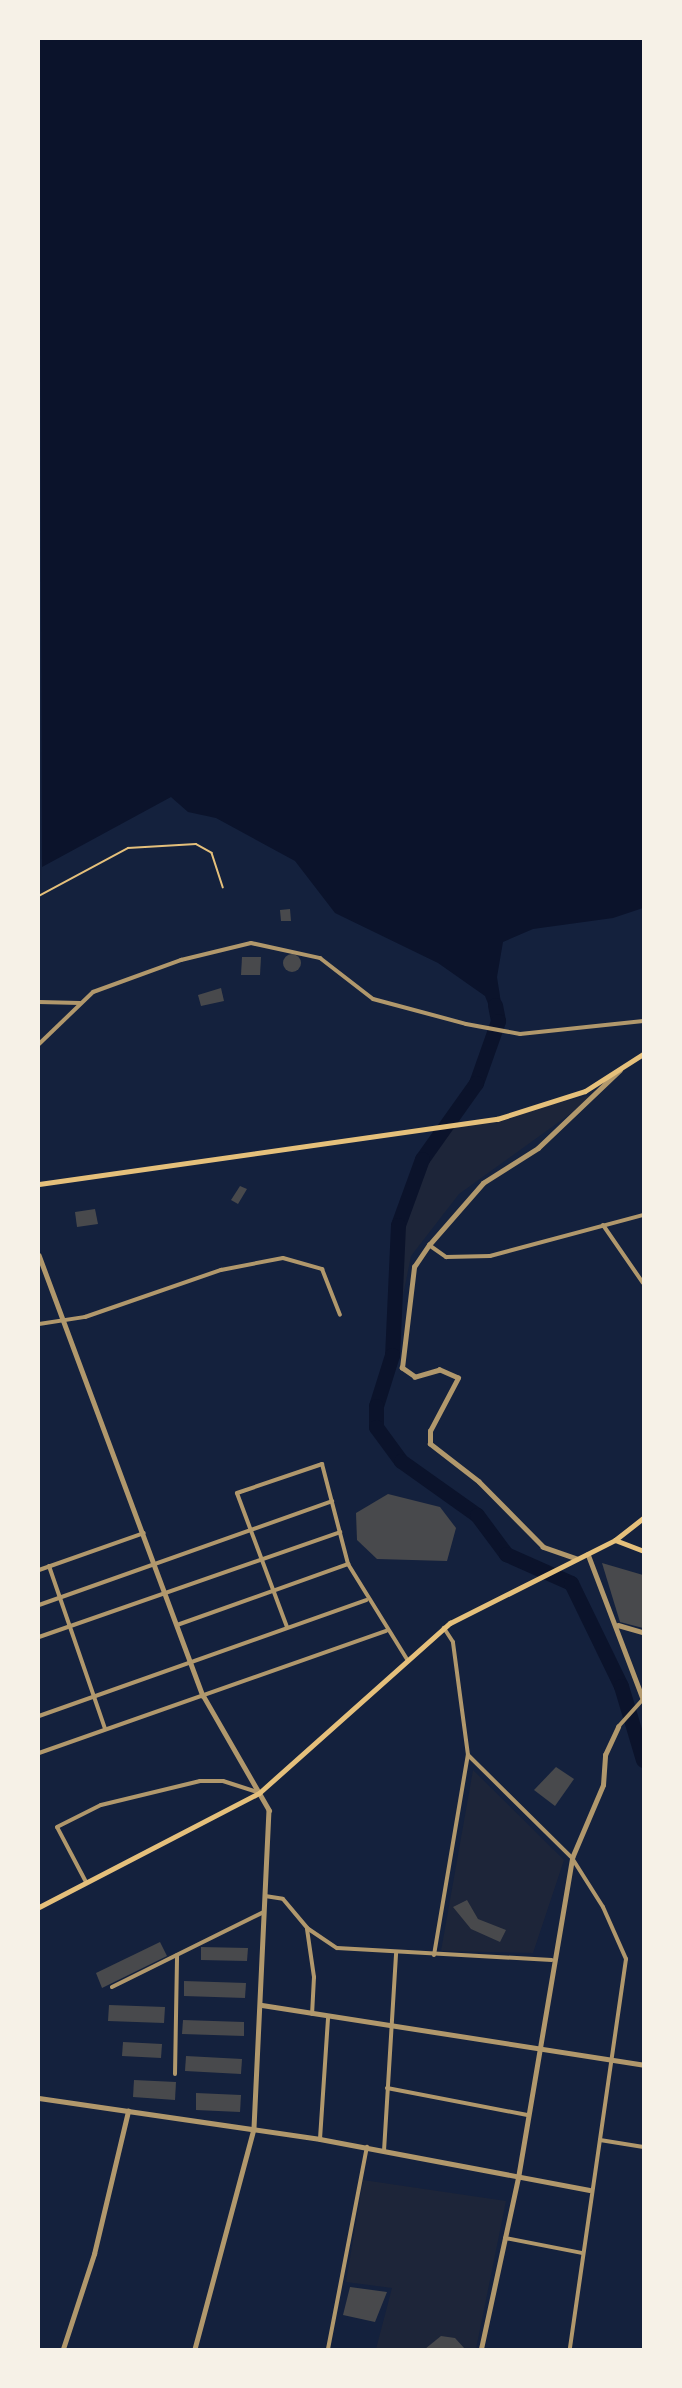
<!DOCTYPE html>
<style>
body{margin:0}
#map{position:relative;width:682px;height:2388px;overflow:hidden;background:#14213d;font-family:"Work Sans",sans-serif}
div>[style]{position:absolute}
.green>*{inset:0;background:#1d2539}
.water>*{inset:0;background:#0b132b}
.river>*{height:15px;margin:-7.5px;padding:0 7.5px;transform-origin:7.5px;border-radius:7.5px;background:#0b132b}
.building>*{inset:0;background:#48494c}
.round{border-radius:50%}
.path>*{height:1.5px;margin:-0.75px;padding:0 0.75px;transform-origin:0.75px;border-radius:0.75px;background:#e5c07b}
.minor>*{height:4px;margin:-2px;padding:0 2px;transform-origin:2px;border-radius:2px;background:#b1986c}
.tertiary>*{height:4.5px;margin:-2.25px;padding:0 2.25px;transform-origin:2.25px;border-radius:2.25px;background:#b1986c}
.secondary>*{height:5px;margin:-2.5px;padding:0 2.5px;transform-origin:2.5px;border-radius:2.5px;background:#e5c07b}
span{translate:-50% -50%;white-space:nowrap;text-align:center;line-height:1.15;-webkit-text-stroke:4.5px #f6f1e7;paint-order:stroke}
.frame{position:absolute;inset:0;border:40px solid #f6f1e7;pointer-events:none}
</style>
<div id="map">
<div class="green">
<div style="clip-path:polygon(599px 1093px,459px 1194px,411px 1256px,393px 1345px,401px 1230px,442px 1131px)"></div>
<div style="clip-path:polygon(473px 1770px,564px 1860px,533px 1953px,441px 1951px)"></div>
<div style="clip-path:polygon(363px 2180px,506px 2201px,476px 2349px,376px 2349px,392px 2288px,346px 2282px)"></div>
</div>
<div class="water">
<div style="clip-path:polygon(39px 39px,643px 39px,643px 908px,613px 918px,533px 929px,503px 942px,497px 977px,504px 1022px,496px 1024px,485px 996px,438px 963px,335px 913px,295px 861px,216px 818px,188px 812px,171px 797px,42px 867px)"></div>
</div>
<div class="river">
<div style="left:495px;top:1005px;width:16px;rotate:79deg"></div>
<div style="left:498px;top:1021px;width:66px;rotate:109.5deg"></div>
<div style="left:476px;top:1083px;width:93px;rotate:125.4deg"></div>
<div style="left:422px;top:1159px;width:70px;rotate:110deg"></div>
<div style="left:398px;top:1225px;width:130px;rotate:92.6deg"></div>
<div style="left:392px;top:1355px;width:53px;rotate:107.4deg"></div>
<div style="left:376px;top:1406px;width:21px;rotate:90deg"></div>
<div style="left:376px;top:1427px;width:42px;rotate:53.7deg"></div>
<div style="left:401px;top:1461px;width:93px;rotate:35.4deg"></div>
<div style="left:477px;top:1515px;width:49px;rotate:53.4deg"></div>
<div style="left:506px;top:1554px;width:71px;rotate:24deg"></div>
<div style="left:571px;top:1583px;width:114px;rotate:64.1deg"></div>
<div style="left:621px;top:1686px;width:77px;rotate:73.4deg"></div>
</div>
<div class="building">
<div style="clip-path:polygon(290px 909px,291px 921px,281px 921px,280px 910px)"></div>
<div class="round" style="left:283px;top:954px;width:18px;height:18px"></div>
<div style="clip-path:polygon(242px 957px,261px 957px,260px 975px,241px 975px)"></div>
<div style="clip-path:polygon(221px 988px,224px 1001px,201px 1006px,198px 995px)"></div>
<div style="clip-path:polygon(240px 1186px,247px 1189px,238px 1204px,231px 1200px)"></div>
<div style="clip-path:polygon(95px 1209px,98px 1224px,77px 1227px,75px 1212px)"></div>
<div style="clip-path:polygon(388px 1494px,440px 1507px,456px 1528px,447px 1561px,377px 1559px,357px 1540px,356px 1513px)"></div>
<div style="clip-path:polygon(602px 1563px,643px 1575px,643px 1628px,620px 1622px)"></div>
<div style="clip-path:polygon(556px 1767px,574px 1779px,555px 1806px,534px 1790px)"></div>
<div style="clip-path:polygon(467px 1900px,478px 1919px,506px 1930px,500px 1942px,471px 1929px,453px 1907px)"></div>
<div style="clip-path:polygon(160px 1942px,167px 1956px,102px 1988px,96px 1973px)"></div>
<div style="clip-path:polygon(201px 1947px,248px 1948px,247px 1961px,201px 1960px)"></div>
<div style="clip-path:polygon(184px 1981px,246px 1983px,245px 1998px,184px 1996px)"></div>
<div style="clip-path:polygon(109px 2005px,165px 2007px,164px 2023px,108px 2021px)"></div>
<div style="clip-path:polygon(183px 2020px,244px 2022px,244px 2036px,182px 2034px)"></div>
<div style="clip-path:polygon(123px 2042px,162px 2044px,161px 2058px,122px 2056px)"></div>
<div style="clip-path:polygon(186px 2056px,242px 2059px,241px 2074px,185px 2071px)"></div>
<div style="clip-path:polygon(134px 2080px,176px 2082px,175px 2100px,133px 2097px)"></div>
<div style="clip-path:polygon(196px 2093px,241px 2095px,240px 2112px,196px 2110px)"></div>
<div style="clip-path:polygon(350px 2287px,387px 2292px,375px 2322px,343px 2315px)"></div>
<div style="clip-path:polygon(441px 2336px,455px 2338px,465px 2349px,425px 2349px)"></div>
</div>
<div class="path">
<div style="left:39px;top:896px;width:101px;rotate:-28.3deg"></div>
<div style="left:128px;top:848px;width:68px;rotate:-3.4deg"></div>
<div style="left:196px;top:844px;width:18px;rotate:29deg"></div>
<div style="left:212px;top:853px;width:36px;rotate:72deg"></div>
</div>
<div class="minor">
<div style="left:39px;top:1002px;width:41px;rotate:1.4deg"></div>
<div style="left:39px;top:1044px;width:75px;rotate:-43.9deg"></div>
<div style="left:93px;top:992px;width:94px;rotate:-20deg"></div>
<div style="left:181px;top:960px;width:72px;rotate:-13.7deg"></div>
<div style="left:251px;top:943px;width:71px;rotate:12.3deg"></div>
<div style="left:320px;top:958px;width:67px;rotate:37.7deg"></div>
<div style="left:373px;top:999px;width:96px;rotate:15deg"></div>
<div style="left:466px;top:1024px;width:55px;rotate:10.5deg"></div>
<div style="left:520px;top:1034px;width:124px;rotate:-6deg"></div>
<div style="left:603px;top:1225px;width:70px;rotate:55.4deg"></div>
<div style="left:429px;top:1245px;width:21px;rotate:35deg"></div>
<div style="left:446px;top:1257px;width:44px;rotate:-1.3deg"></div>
<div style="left:490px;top:1256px;width:158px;rotate:-15deg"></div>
<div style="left:39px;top:1324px;width:47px;rotate:-8.7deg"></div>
<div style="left:85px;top:1317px;width:144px;rotate:-19.1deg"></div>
<div style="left:221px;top:1270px;width:63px;rotate:-11deg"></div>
<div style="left:283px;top:1258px;width:41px;rotate:15.8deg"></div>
<div style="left:322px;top:1269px;width:49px;rotate:68.6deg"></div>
<div style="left:49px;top:1566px;width:172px;rotate:71deg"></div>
<div style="left:39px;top:1570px;width:111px;rotate:-19.4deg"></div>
<div style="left:39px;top:1605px;width:311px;rotate:-19.5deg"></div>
<div style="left:177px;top:1625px;width:182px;rotate:-19.6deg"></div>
<div style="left:287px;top:1627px;width:143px;rotate:-110.5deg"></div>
<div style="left:237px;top:1493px;width:90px;rotate:-18.8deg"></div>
<div style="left:322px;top:1464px;width:103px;rotate:75.4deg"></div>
<div style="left:348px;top:1564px;width:112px;rotate:58.2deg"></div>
<div style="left:39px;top:1637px;width:319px;rotate:-19.2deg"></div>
<div style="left:39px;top:1716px;width:347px;rotate:-19.5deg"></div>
<div style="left:618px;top:1727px;width:38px;rotate:-48deg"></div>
<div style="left:39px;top:1753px;width:368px;rotate:-19.4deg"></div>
<div style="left:468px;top:1755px;width:146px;rotate:44.7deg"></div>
<div style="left:572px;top:1858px;width:58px;rotate:57.7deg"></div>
<div style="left:603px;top:1907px;width:57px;rotate:66.1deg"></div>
<div style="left:626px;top:1959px;width:394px;rotate:98.2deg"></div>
<div style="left:86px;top:1882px;width:62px;rotate:-117.8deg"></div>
<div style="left:57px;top:1827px;width:49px;rotate:-26.6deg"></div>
<div style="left:101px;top:1805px;width:102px;rotate:-13.6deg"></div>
<div style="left:200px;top:1781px;width:23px"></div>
<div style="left:223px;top:1781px;width:38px;rotate:18deg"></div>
<div style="left:265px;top:1896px;width:18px;rotate:9deg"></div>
<div style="left:283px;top:1899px;width:38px;rotate:50deg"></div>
<div style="left:307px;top:1928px;width:36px;rotate:34deg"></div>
<div style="left:337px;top:1948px;width:215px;rotate:3.2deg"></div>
<div style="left:307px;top:1929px;width:49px;rotate:81.7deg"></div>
<div style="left:314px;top:1977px;width:37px;rotate:93deg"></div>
<div style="left:434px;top:1955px;width:203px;rotate:-80.4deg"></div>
<div style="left:468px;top:1755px;width:114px;rotate:-97.6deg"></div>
<div style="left:453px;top:1642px;width:17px;rotate:-123deg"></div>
<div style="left:112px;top:1987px;width:169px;rotate:-26.3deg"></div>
<div style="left:175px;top:2074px;width:119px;rotate:-89deg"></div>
<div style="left:387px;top:2088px;width:143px;rotate:10.9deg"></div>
<div style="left:320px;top:2139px;width:121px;rotate:-86.2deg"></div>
<div style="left:600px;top:2140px;width:44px;rotate:9.2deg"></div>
<div style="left:384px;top:2151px;width:199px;rotate:-86.5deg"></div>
<div style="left:505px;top:2238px;width:78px;rotate:11deg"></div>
<div style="left:328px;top:2349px;width:206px;rotate:-79.1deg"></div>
</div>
<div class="tertiary">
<div style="left:39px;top:1255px;width:470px;rotate:69.6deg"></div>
<div style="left:203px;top:1695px;width:133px;rotate:60.1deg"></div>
<div style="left:269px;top:1810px;width:319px;rotate:92.7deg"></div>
<div style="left:254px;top:2129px;width:228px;rotate:105deg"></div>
<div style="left:588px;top:1554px;width:155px;rotate:69.2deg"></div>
<div style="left:577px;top:1559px;width:36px;rotate:-161deg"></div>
<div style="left:543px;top:1547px;width:91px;rotate:-134.6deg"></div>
<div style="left:479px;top:1482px;width:62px;rotate:-142.2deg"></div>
<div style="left:430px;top:1444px;width:13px;rotate:-90deg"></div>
<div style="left:430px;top:1431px;width:60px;rotate:-62.2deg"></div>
<div style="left:458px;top:1378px;width:20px;rotate:-156deg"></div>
<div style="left:440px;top:1370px;width:26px;rotate:164deg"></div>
<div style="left:415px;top:1377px;width:16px;rotate:-145deg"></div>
<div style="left:402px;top:1368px;width:102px;rotate:-83.2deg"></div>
<div style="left:414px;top:1267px;width:27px;rotate:-56deg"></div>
<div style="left:429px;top:1245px;width:82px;rotate:-48.9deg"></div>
<div style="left:483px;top:1183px;width:65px;rotate:-32.5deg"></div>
<div style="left:538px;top:1148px;width:113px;rotate:-43.6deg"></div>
<div style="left:618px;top:1625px;width:26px;rotate:16deg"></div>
<div style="left:262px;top:2005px;width:386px;rotate:8.9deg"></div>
<div style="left:39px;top:2098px;width:284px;rotate:8.3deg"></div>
<div style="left:320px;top:2139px;width:274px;rotate:10.7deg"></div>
<div style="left:63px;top:2349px;width:100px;rotate:-71.9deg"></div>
<div style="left:94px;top:2254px;width:147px;rotate:-76.6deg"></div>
<div style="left:481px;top:2349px;width:175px;rotate:-77.8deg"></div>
<div style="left:518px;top:2178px;width:325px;rotate:-80.4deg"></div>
<div style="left:572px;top:1858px;width:79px;rotate:-67deg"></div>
<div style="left:603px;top:1785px;width:30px;rotate:-86deg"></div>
<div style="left:605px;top:1755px;width:31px;rotate:-65deg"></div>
</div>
<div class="secondary">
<div style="left:39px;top:1184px;width:463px;rotate:-8.1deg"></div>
<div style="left:497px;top:1119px;width:92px;rotate:-17.7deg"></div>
<div style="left:585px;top:1091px;width:69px;rotate:-32.5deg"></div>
<div style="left:615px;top:1540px;width:30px;rotate:21deg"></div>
<div style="left:39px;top:1907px;width:248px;rotate:-27.4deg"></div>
<div style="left:259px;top:1793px;width:256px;rotate:-41.7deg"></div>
<div style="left:450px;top:1623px;width:185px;rotate:-26.7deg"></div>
<div style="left:615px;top:1540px;width:36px;rotate:-38deg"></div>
</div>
<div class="frame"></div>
</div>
